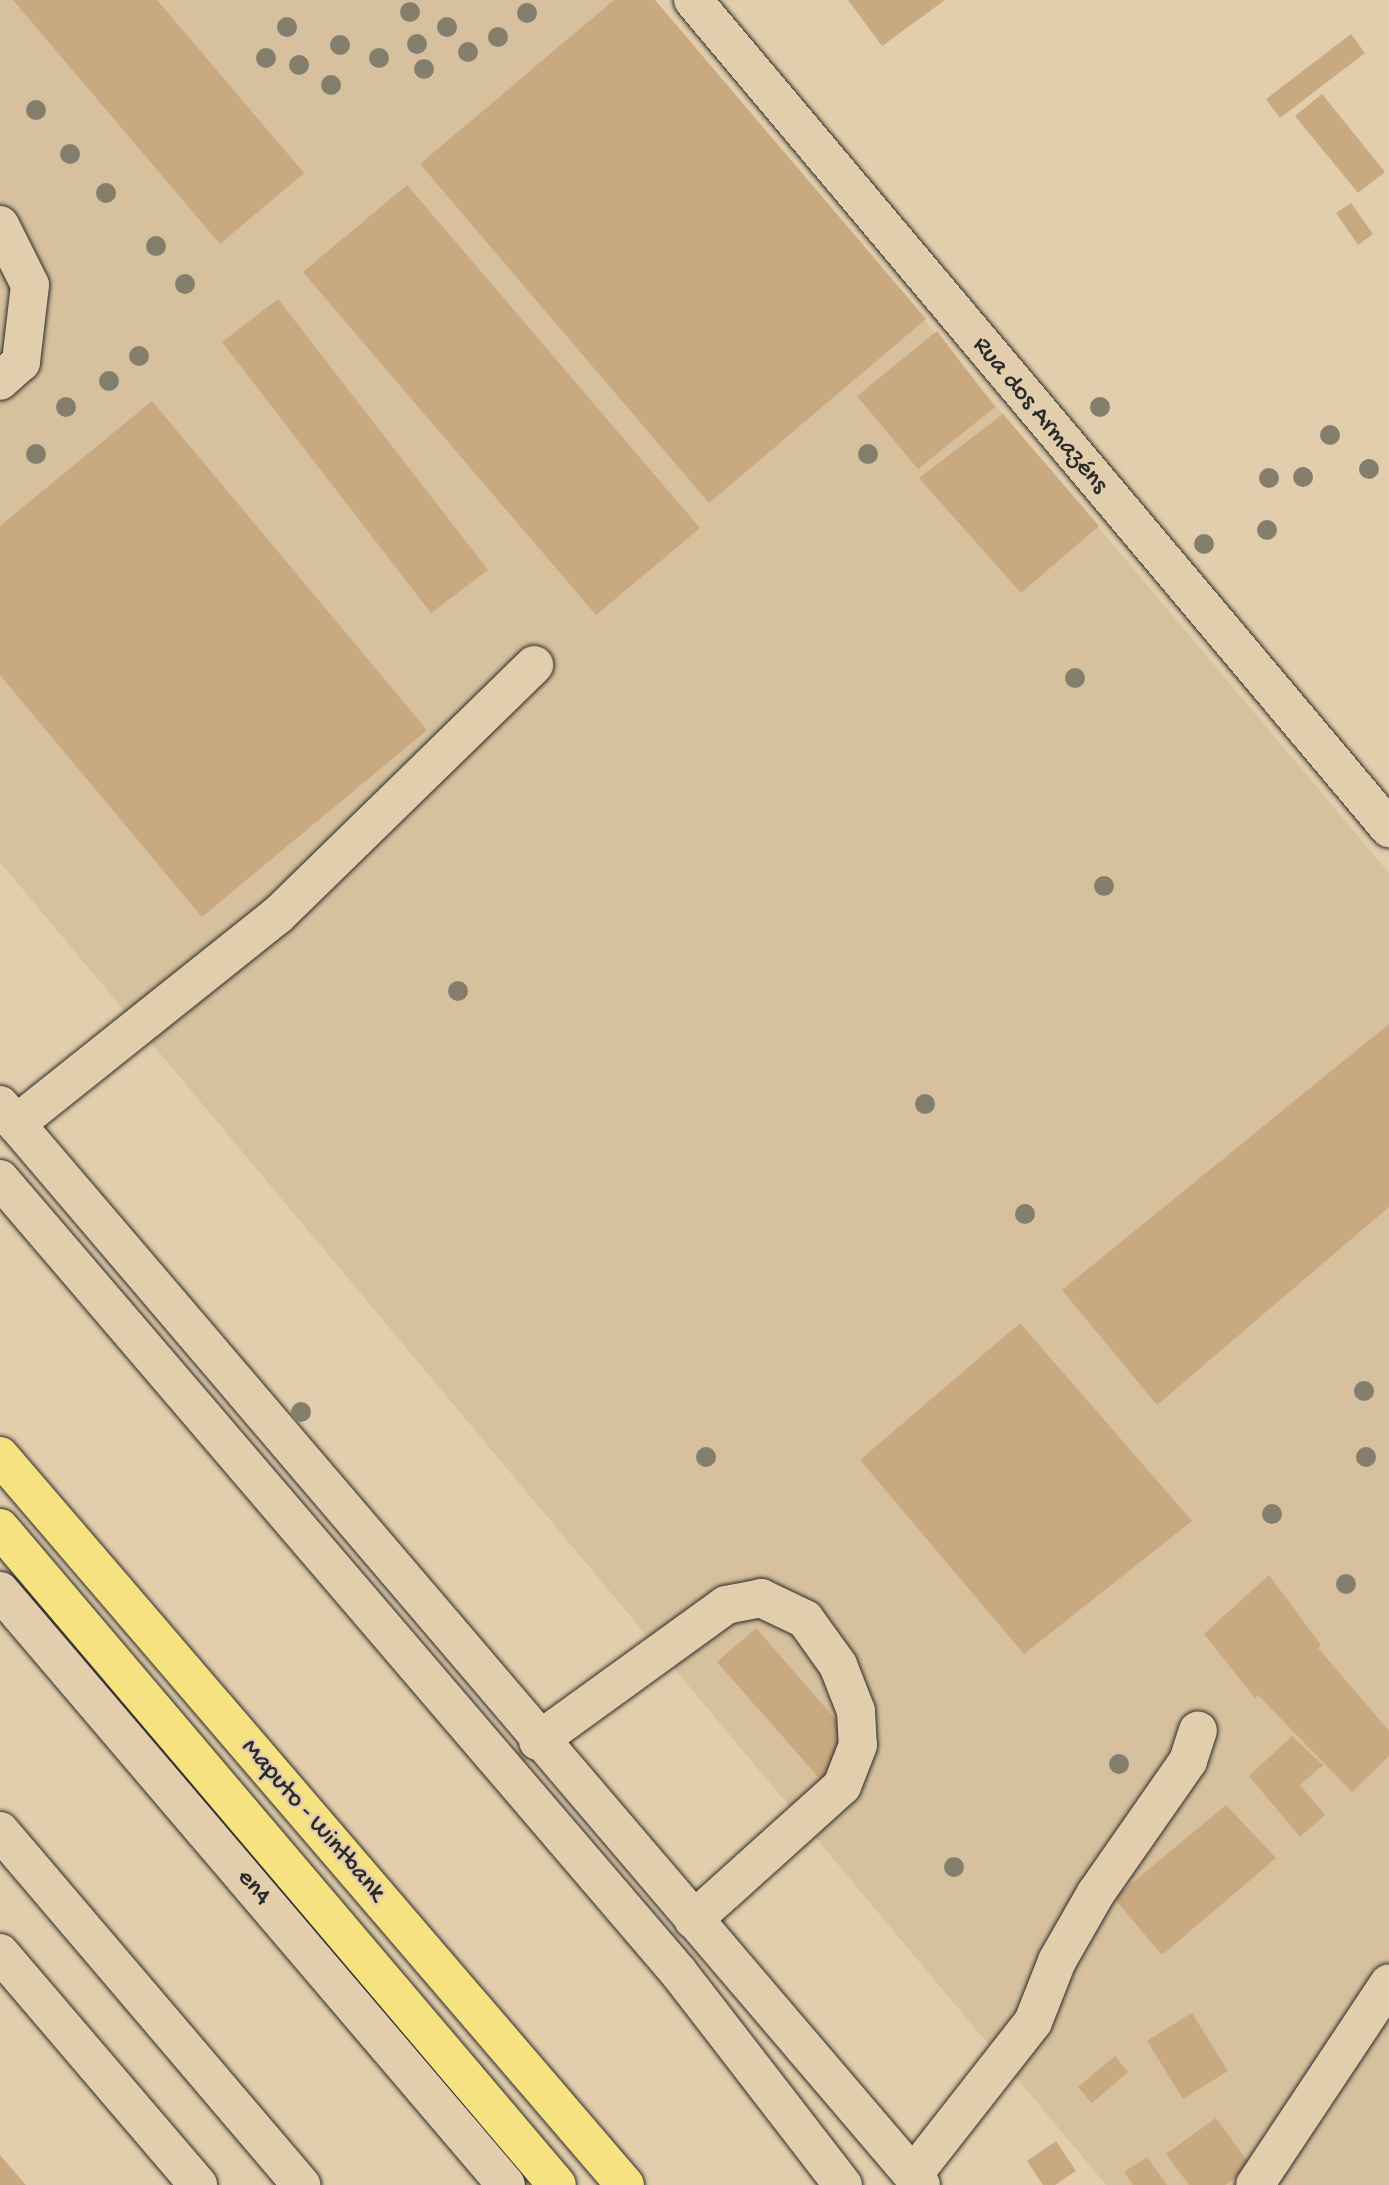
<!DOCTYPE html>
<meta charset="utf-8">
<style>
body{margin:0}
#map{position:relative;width:1389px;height:2185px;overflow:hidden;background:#e2ceac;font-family:"Gochi Hand",sans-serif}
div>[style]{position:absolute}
.built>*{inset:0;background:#d6c09d}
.building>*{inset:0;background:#c8a980}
.roads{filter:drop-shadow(0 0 2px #2b2b2b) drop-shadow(0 0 2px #2b2b2b)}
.minor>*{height:38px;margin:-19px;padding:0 19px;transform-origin:19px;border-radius:19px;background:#e2ceac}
.highway>*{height:38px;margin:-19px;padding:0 19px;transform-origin:19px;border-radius:19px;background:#f7e281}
.trees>*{width:20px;height:20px;margin:-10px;border-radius:50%;background:#847f6d}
span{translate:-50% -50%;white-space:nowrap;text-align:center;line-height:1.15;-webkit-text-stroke:5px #e2ceac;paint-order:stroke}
.street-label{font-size:26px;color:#2b2b2b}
</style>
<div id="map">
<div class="built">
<div style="clip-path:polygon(0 0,655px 0,1389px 873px,1389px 2185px,1106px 2185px,0 862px)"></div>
</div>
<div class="building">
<div style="clip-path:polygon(13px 0,157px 0,304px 173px,220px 244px)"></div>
<div style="clip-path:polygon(614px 0,655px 0,926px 319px,709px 503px,420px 164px)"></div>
<div style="clip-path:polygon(848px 0,945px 0,882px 46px)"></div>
<div style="clip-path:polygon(1351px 34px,1365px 53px,1280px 118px,1266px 99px)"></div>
<div style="clip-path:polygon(1322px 94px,1385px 172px,1358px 193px,1295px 116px)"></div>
<div style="clip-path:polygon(407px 185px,700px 528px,596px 615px,303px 272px)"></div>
<div style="clip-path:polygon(1351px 203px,1373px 234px,1358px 245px,1336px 213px)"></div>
<div style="clip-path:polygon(278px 299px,488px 570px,431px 613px,222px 342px)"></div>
<div style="clip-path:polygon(937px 331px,995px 407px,918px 469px,857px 396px)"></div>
<div style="clip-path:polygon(152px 401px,427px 730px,202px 917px,0 675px,0 526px)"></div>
<div style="clip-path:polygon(1003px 414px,1099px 526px,1021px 593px,919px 478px)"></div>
<div style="clip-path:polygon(1389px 1024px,1389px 1207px,1157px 1405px,1062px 1290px)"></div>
<div style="clip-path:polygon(1020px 1323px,1192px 1521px,1024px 1654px,860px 1460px)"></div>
<div style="clip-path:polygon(1269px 1575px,1321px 1645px,1318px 1648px,1389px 1731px,1389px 1756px,1352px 1792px,1258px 1695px,1255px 1698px,1204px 1634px)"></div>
<div style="clip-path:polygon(756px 1628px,858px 1745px,820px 1779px,717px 1662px)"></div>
<div style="clip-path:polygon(1292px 1736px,1323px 1765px,1300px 1785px,1325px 1815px,1300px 1837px,1249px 1776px)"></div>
<div style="clip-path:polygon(1226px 1805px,1276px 1858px,1162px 1955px,1114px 1898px)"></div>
<div style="clip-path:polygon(1192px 2013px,1228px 2071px,1183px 2099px,1147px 2041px)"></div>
<div style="clip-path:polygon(1115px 2056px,1128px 2072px,1092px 2103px,1078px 2087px)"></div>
<div style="clip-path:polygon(1216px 2118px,1251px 2166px,1225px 2185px,1189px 2185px,1166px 2154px)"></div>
<div style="clip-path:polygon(1056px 2141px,1076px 2171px,1055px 2185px,1043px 2185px,1027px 2161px)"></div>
<div style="clip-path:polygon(0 2155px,26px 2185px,0 2185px)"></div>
<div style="clip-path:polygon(1147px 2157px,1167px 2185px,1133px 2185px,1124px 2172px)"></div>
</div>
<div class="roads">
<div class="minor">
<div style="left:693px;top:0;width:1082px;rotate:49.95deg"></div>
<div style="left:0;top:225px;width:67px;rotate:63.4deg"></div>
<div style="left:30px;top:285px;width:78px;rotate:96.7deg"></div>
<div style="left:21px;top:362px;width:28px;rotate:138deg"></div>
<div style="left:0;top:1105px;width:1419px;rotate:49.54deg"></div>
<div style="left:16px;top:1124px;width:335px;rotate:-38.6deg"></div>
<div style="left:278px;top:915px;width:358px;rotate:-44.3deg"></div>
<div style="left:0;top:1179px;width:1045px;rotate:49.46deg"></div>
<div style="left:679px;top:1973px;width:268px;rotate:52.3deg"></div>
<div style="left:0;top:1591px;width:780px;rotate:49.57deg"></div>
<div style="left:538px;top:1741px;width:232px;rotate:-35.9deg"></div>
<div style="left:726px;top:1605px;width:36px;rotate:-11deg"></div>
<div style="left:761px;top:1598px;width:49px;rotate:25.5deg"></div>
<div style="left:805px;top:1619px;width:57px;rotate:54.3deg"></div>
<div style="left:838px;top:1665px;width:49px;rotate:68.6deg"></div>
<div style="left:856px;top:1711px;width:34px;rotate:87deg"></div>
<div style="left:858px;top:1745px;width:44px;rotate:111.3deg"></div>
<div style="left:842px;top:1786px;width:200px;rotate:138deg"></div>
<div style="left:0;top:1831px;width:465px;rotate:49.6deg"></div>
<div style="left:0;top:1953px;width:305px;rotate:49.5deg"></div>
<div style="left:913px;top:2175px;width:194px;rotate:-51.9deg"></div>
<div style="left:1033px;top:2022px;width:66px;rotate:-68.5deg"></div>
<div style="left:1057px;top:1961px;width:78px;rotate:-60.2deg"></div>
<div style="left:1096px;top:1893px;width:161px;rotate:-55.1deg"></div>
<div style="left:1188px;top:1761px;width:32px;rotate:-72deg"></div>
<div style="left:1255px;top:2185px;width:242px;rotate:-56.4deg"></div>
</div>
<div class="highway">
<div style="left:0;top:1456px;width:960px;rotate:49.39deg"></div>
<div style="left:0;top:1528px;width:861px;rotate:49.71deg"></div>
</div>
</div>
<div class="trees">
<div style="left:410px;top:12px"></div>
<div style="left:527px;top:13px"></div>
<div style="left:287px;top:27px"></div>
<div style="left:447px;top:27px"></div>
<div style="left:498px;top:37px"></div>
<div style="left:417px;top:44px"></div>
<div style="left:340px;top:45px"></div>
<div style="left:468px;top:52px"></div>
<div style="left:266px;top:58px"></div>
<div style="left:379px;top:58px"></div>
<div style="left:299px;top:65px"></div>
<div style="left:424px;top:69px"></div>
<div style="left:331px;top:85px"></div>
<div style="left:36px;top:110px"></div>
<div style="left:70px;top:154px"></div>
<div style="left:106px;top:193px"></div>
<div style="left:156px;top:246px"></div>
<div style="left:185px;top:284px"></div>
<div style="left:139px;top:356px"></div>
<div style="left:109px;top:381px"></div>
<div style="left:66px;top:407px"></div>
<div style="left:1100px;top:407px"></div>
<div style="left:1330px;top:435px"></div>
<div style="left:36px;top:454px"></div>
<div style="left:868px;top:454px"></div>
<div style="left:1369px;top:469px"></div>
<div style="left:1303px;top:477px"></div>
<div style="left:1269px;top:478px"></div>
<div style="left:1267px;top:530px"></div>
<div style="left:1204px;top:544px"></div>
<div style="left:1075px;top:678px"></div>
<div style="left:1104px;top:886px"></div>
<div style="left:458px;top:991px"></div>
<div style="left:925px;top:1104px"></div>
<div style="left:1025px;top:1214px"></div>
<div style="left:1364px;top:1391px"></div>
<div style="left:301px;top:1412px"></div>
<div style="left:706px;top:1457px"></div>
<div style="left:1366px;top:1457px"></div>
<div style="left:1272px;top:1514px"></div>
<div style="left:1346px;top:1584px"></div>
<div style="left:1119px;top:1764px"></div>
<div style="left:954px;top:1867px"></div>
</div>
<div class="street-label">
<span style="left:1039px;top:416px;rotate:50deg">Rua dos Armazéns</span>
<span style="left:312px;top:1821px;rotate:49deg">Maputo - Wintbank</span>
<span style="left:253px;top:1888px;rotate:50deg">en4</span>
</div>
</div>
